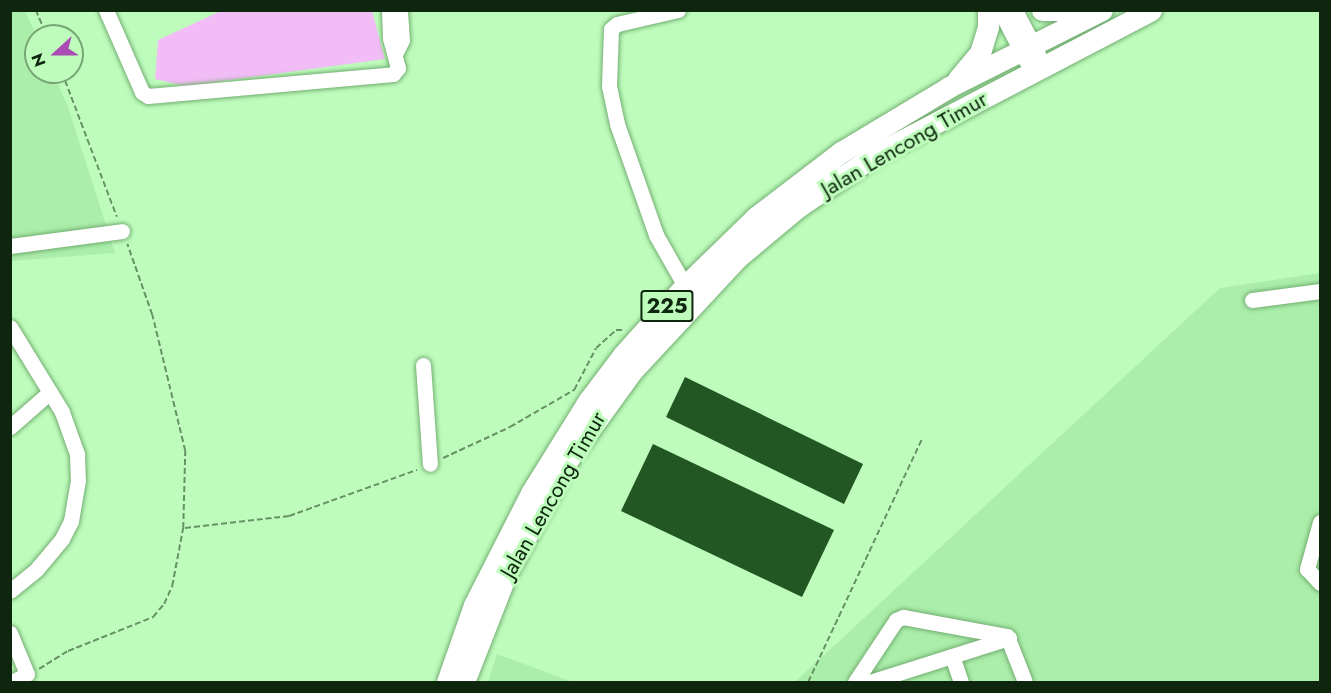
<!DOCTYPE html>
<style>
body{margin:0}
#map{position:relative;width:1331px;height:693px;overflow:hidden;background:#befcbc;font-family:Jost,sans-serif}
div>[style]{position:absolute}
.built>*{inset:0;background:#abeeaa}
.water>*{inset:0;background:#f2bcf6}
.building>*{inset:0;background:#225623}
.path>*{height:1.5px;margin-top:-0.75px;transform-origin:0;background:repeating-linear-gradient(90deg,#669165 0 6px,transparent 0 9px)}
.roads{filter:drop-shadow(0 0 2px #73ae72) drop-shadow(0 0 2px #73ae72)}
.minor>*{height:15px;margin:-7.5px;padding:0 7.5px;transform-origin:7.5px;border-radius:7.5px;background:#fff}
.highway>*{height:21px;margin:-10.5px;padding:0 10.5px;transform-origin:10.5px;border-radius:10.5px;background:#fff}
span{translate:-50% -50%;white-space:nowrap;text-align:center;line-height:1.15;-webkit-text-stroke:6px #befcbc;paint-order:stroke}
.shield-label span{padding:2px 4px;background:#befcbc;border:2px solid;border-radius:4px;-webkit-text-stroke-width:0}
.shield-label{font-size:21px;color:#0e260e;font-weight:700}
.street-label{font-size:22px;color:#0e260e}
.frame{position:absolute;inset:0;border:12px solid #0e260e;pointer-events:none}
.north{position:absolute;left:24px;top:24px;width:60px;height:60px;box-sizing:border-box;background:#befcbc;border:2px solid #78a676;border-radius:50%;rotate:249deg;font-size:16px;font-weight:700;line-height:24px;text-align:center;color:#0e260e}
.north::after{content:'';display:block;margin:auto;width:21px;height:27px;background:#ab4cb5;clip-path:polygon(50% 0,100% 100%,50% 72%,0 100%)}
</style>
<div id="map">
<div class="built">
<div style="clip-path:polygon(10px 11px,25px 11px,37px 36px,36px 72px,53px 72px,68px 107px,115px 253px,11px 261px)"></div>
<div style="clip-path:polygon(1320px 273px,1320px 682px,795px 682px,1220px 288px)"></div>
<div style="clip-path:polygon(497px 654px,573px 682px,488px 682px)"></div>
</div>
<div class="water">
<div style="clip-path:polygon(221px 11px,372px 11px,385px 59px,185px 86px,155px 79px,158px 40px)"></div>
</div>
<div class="building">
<div style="clip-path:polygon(685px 377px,863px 464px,844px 504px,666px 417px)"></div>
<div style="clip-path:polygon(653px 444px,834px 530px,802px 597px,621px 511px)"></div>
</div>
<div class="path">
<div style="left:36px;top:10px;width:28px;rotate:67deg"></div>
<div style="left:62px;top:72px;width:155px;rotate:69.2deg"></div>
<div style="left:443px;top:458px;width:74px;rotate:-24.8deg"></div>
<div style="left:510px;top:427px;width:74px;rotate:-30deg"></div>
<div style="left:574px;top:390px;width:47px;rotate:-62.4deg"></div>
<div style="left:596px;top:348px;width:27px;rotate:-42deg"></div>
<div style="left:616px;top:330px;width:8px"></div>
<div style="left:185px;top:528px;width:105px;rotate:-6.6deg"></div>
<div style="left:289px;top:516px;width:136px;rotate:-19.8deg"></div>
<div style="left:39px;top:669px;width:34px;rotate:-32deg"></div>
<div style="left:68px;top:651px;width:92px;rotate:-21.8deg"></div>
<div style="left:153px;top:617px;width:17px;rotate:-50deg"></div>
<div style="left:164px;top:604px;width:20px;rotate:-66deg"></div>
<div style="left:172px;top:586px;width:59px;rotate:-79.3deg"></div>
<div style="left:183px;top:528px;width:77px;rotate:-88.5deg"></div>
<div style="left:185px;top:451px;width:140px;rotate:-103.6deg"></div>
<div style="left:152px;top:315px;width:75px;rotate:-109.4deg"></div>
<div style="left:808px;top:682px;width:268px;rotate:-64.9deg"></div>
</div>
<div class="roads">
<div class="minor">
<div style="left:106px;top:10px;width:90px;rotate:66.3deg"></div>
<div style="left:142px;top:92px;width:7px;rotate:34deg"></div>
<div style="left:148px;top:96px;width:246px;rotate:-5.1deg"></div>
<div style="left:393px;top:74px;width:8px;rotate:-50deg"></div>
<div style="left:398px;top:68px;width:31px;rotate:-105deg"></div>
<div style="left:390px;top:38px;width:28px;rotate:-92deg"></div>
<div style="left:678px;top:10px;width:63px;rotate:167.1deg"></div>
<div style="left:617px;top:24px;width:8px;rotate:140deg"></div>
<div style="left:611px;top:29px;width:57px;rotate:92deg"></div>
<div style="left:609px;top:86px;width:39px;rotate:78deg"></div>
<div style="left:617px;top:124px;width:118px;rotate:70.6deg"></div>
<div style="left:656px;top:235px;width:59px;rotate:60.4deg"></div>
<div style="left:1000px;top:10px;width:57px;rotate:63deg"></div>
<div style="left:1015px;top:10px;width:50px;rotate:62.4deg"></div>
<div style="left:396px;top:52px;width:13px;rotate:-63deg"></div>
<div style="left:402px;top:40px;width:30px;rotate:-94deg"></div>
<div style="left:10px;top:246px;width:113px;rotate:-7.6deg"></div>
<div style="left:1252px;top:300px;width:69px;rotate:-7.5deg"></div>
<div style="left:10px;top:327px;width:100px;rotate:58.5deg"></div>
<div style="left:62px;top:412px;width:45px;rotate:70.3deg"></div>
<div style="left:77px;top:454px;width:26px;rotate:88deg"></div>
<div style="left:78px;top:480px;width:42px;rotate:99.7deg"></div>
<div style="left:71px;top:521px;width:20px;rotate:117deg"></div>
<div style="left:62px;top:539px;width:40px;rotate:130deg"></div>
<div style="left:36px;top:570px;width:33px;rotate:141deg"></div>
<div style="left:423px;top:365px;width:99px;rotate:86deg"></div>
<div style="left:10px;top:427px;width:53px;rotate:-41.2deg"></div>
<div style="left:1320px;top:522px;width:49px;rotate:105.5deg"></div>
<div style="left:1307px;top:569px;width:19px;rotate:47deg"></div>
<div style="left:10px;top:633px;width:44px;rotate:67.5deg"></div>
<div style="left:27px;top:674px;width:17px;rotate:152deg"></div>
<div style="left:952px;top:656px;width:28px;rotate:71deg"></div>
<div style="left:855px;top:682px;width:74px;rotate:-56.5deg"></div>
<div style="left:896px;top:620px;width:8px;rotate:-23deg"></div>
<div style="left:903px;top:617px;width:106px;rotate:10.4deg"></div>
<div style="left:1007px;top:636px;width:49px;rotate:68.6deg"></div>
<div style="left:870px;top:682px;width:146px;rotate:-17.6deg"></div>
</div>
<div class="highway">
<div style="left:1042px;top:10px;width:38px"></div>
<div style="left:958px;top:79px;width:34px;rotate:-50deg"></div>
<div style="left:980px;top:53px;width:28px;rotate:-73deg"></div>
<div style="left:988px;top:26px;width:16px;rotate:-90deg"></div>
<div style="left:447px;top:682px;width:82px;rotate:-70.7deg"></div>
<div style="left:474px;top:605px;width:126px;rotate:-63deg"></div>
<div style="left:531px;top:493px;width:110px;rotate:-58.1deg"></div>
<div style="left:589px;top:400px;width:56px;rotate:-52.9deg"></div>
<div style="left:623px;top:355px;width:93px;rotate:-48.1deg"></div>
<div style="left:685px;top:286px;width:99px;rotate:-44.2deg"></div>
<div style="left:756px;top:217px;width:107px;rotate:-37.4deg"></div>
<div style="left:841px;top:152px;width:126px;rotate:-31deg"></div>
<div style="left:949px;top:87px;width:171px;rotate:-26.7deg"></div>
<div style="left:464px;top:682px;width:118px;rotate:-68.6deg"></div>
<div style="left:507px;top:572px;width:130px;rotate:-61.5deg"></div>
<div style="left:569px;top:458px;width:107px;rotate:-54.1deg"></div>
<div style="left:632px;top:371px;width:154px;rotate:-47.1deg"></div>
<div style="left:737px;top:258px;width:80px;rotate:-39.9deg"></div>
<div style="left:798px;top:207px;width:97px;rotate:-34deg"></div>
<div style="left:878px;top:153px;width:308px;rotate:-27.6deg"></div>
</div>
</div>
<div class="shield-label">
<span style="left:667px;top:306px">225</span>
</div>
<div class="street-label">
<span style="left:904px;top:144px;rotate:-30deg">Jalan Lencong Timur</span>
<span style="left:553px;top:495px;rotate:-60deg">Jalan Lencong Timur</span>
</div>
<div class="frame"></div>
<div class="north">N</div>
</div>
